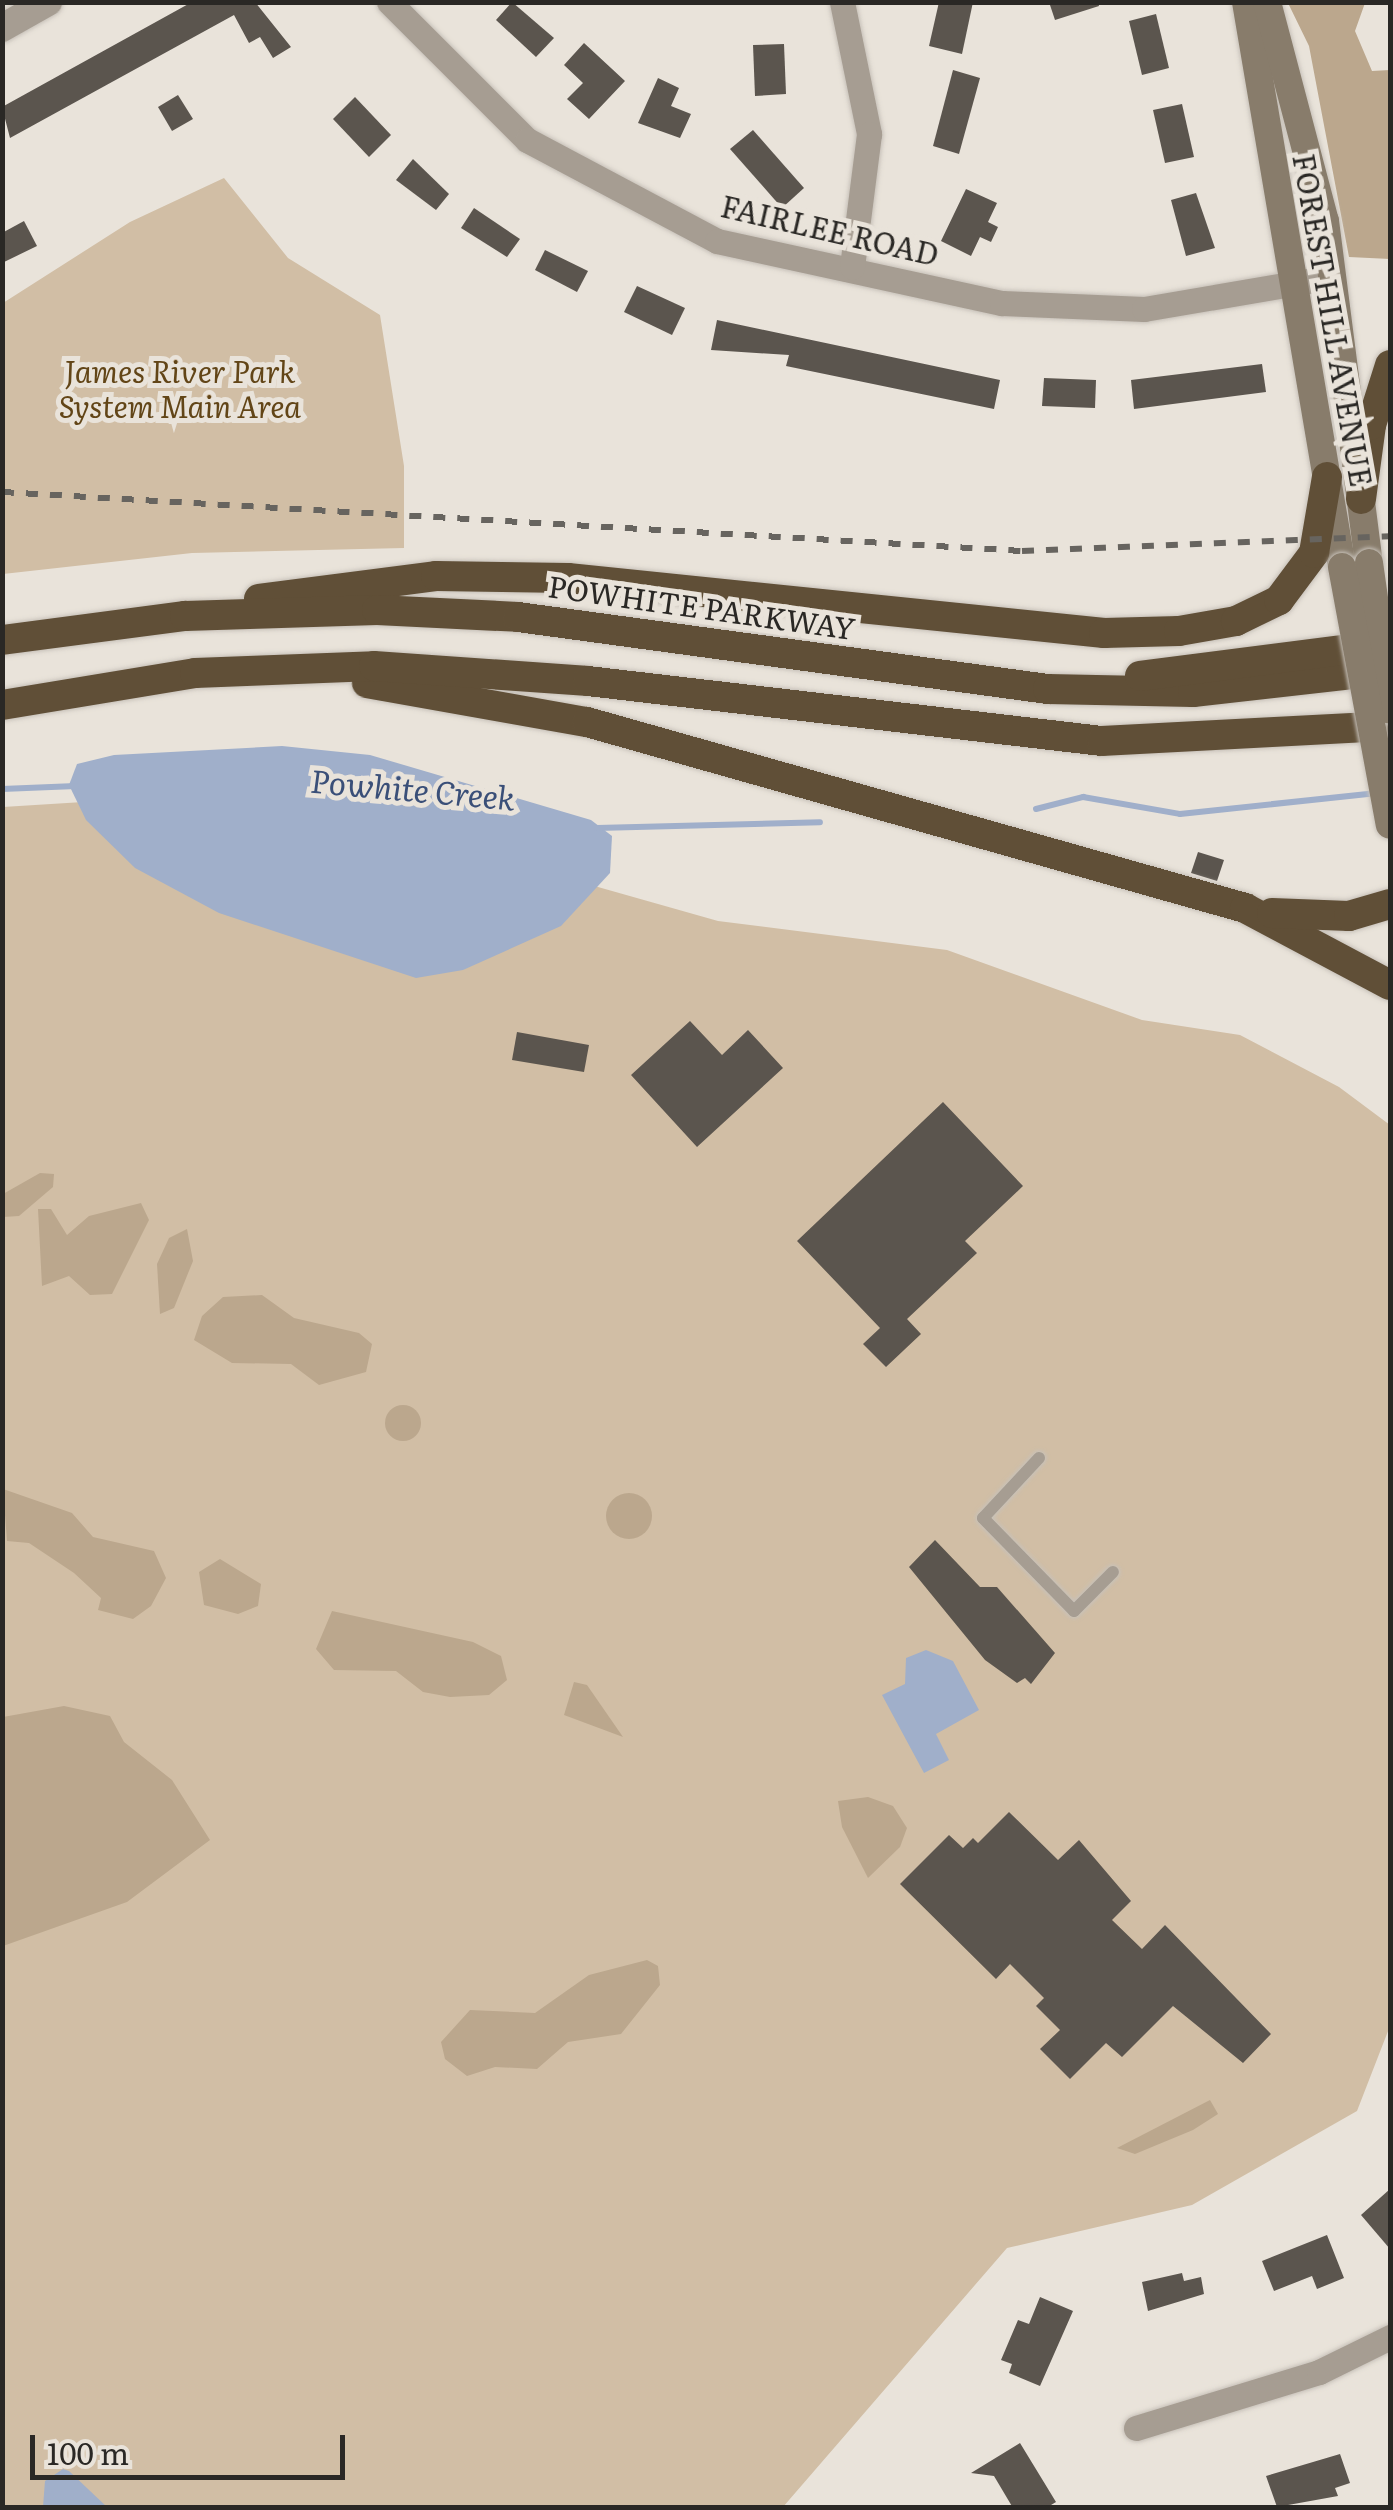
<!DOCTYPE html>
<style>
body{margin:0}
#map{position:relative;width:1393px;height:2510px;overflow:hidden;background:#e9e3da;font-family:Literata,serif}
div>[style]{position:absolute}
.green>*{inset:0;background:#d1bea5}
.forest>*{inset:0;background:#bba78d}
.round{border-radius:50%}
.water>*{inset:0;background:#a0afca}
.stream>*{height:6px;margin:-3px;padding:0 3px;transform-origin:3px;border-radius:3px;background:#a0afca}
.building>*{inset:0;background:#5b554e}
.roads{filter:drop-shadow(0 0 2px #c7c1b9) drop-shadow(0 0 2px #c7c1b9)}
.service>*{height:12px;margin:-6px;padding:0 6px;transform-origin:6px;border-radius:6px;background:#a69d92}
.minor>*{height:25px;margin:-12.5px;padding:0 12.5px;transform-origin:12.5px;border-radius:12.5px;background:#a69d92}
.tertiary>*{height:28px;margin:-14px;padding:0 14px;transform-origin:14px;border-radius:14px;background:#a69d92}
.secondary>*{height:28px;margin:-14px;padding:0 14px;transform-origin:14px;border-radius:14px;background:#887c6b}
.motorway>*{height:30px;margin:-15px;padding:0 15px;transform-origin:15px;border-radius:15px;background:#604f37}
.rail>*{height:6px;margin-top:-3px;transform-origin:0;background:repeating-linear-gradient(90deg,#67645f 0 12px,transparent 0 24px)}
.bridges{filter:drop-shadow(0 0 2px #c7c1b9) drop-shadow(0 0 2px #c7c1b9)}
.secondary-bridge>*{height:28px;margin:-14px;padding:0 14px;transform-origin:14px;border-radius:14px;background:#887c6b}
span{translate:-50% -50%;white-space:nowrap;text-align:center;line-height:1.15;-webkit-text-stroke:10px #e9e3da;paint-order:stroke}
.street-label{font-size:30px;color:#2a2825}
.park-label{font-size:30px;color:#624517;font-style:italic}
.water-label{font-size:32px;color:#3a4f78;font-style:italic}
.frame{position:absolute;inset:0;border:5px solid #2a2825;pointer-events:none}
.scale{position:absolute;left:30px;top:2435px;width:315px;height:45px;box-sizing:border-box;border:5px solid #2a2825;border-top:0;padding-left:12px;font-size:30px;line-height:35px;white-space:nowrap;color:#2a2825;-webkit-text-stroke:8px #e9e3da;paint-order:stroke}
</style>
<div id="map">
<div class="green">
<div style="clip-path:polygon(224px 178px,288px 258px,380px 315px,404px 466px,404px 548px,192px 553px,3px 574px,3px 303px,130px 222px)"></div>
<div style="clip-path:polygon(83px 802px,460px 848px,718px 921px,947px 950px,1142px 1020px,1240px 1035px,1339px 1087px,1390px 1125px,1390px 2026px,1357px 2111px,1192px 2205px,1007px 2248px,783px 2507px,3px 2508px,3px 807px)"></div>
</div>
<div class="forest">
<div style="clip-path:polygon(1288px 3px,1365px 3px,1355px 31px,1372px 71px,1390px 70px,1390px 259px,1349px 257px,1309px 46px)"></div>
<div style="clip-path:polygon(40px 1173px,54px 1174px,53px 1187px,19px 1216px,3px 1217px,3px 1194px)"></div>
<div style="clip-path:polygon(141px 1203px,149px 1220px,112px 1294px,90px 1295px,69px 1276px,42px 1286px,38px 1209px,51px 1209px,67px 1235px,89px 1216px)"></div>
<div style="clip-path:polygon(187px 1229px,193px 1261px,174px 1308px,160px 1314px,157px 1264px,169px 1238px)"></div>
<div style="clip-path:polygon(262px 1295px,294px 1318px,359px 1333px,372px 1344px,366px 1372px,319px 1385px,291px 1364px,232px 1363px,194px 1340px,202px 1316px,223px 1297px)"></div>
<div class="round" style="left:385px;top:1405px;width:36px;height:36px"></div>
<div style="clip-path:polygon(3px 1489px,72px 1513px,93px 1537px,154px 1551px,166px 1578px,151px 1606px,133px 1619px,98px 1610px,101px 1598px,74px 1573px,29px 1543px,7px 1541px)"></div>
<div class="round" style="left:606px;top:1493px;width:46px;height:46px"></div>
<div style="clip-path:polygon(220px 1559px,261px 1584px,258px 1606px,238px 1614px,204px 1605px,199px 1572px)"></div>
<div style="clip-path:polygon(332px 1611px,473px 1642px,501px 1656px,507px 1680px,489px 1695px,450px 1697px,423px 1692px,396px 1671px,334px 1670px,316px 1649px)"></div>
<div style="clip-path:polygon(574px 1682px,587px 1685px,623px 1737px,564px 1715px)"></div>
<div style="clip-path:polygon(64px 1706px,110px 1716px,124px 1742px,172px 1780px,210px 1840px,127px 1902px,3px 1946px,3px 1717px)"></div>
<div style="clip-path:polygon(868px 1797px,893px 1806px,907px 1828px,900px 1847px,868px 1878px,842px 1827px,838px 1801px)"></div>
<div style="clip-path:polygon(647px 1960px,658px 1966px,660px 1985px,621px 2034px,568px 2042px,537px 2069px,495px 2067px,467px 2076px,445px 2059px,441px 2042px,470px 2010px,535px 2013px,589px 1975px)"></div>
<div style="clip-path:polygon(1210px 2100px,1218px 2114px,1193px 2130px,1135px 2154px,1117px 2148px)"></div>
</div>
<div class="water">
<div style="clip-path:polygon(282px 746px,370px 755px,591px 820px,612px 836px,610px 873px,561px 926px,463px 970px,416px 978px,219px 913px,135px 868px,86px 820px,69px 785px,77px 764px,114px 755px)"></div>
<div style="clip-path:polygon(926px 1650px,953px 1661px,979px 1710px,936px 1734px,949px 1760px,924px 1773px,882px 1695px,905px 1684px,906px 1658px)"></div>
<div style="clip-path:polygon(63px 2469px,69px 2471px,107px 2507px,43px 2507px,45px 2481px)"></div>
</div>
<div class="stream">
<div style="left:2px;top:789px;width:74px;rotate:-2.3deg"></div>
<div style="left:1036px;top:809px;width:49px;rotate:-14.3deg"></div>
<div style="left:1083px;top:797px;width:98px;rotate:9.9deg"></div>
<div style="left:1180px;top:814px;width:196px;rotate:-6.1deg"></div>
<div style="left:597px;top:828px;width:223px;rotate:-1.5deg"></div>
</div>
<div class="building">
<div style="clip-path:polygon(192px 2px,255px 2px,291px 47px,273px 58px,260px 37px,249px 43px,234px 15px,10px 138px,2px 107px)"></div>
<div style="clip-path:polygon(512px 2px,554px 38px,536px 57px,496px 20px)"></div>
<div style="clip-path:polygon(939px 2px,973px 2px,962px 54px,929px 46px)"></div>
<div style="clip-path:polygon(1049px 2px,1098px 2px,1099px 6px,1055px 20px)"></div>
<div style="clip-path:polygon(1156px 14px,1169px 68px,1142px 75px,1129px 21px)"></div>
<div style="clip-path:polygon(584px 43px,625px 81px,589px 119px,567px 99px,583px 83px,564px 65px)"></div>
<div style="clip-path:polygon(784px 44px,786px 94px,755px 96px,753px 45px)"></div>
<div style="clip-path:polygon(953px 70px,980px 78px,959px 154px,933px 146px)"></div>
<div style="clip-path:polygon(658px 78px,679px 88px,671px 106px,691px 114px,680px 138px,638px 123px)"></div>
<div style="clip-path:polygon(178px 95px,193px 119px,172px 131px,158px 107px)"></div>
<div style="clip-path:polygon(355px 97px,391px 135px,369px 157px,333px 119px)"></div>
<div style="clip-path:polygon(1182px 104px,1194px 157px,1165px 163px,1153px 110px)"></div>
<div style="clip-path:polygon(753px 130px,804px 188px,782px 208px,730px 149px)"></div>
<div style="clip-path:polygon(413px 159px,449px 194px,436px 210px,396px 180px)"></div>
<div style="clip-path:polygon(966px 189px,997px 203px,988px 222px,998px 227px,991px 242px,980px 237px,971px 256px,941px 241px)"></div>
<div style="clip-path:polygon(1196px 193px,1215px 248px,1186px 256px,1171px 200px)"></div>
<div style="clip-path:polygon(474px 208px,520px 239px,507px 257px,461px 228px)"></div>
<div style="clip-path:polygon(24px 221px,37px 246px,2px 263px,2px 233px)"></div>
<div style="clip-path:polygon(545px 250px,588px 271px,577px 292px,535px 270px)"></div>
<div style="clip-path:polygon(637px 286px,685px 308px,672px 335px,624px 312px)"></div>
<div style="clip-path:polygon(717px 320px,1000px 380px,994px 409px,786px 366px,789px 355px,711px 350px)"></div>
<div style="clip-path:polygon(1262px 364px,1266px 392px,1134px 409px,1131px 380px)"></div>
<div style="clip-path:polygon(1044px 378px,1096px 380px,1095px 408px,1042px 406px)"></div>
<div style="clip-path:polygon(1198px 852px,1224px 860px,1217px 881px,1191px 873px)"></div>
<div style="clip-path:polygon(690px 1021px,722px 1055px,748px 1030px,783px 1068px,697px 1147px,631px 1075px)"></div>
<div style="clip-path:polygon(517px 1032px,589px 1045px,584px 1072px,512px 1060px)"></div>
<div style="clip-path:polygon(943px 1102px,1023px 1186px,965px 1241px,977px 1253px,907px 1319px,921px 1334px,886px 1367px,863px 1344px,880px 1328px,797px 1241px)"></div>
<div style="clip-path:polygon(935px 1540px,980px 1587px,997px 1587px,1055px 1653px,1031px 1684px,1025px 1678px,1017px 1683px,985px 1660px,909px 1567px)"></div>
<div style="clip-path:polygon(1009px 1812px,1058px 1860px,1079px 1840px,1131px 1901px,1112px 1920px,1142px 1949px,1165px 1925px,1271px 2034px,1243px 2063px,1173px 2006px,1122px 2057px,1106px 2043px,1070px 2079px,1040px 2049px,1060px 2030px,1036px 2006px,1044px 1998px,1010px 1964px,996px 1979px,900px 1884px,949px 1835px,963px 1848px,973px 1838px,978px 1843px)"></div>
<div style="clip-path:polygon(1390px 2189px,1390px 2249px,1361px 2215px)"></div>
<div style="clip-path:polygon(1327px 2235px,1344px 2278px,1317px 2289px,1312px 2276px,1274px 2291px,1262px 2261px)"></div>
<div style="clip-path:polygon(1182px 2273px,1184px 2281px,1201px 2277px,1204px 2294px,1148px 2311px,1142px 2282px)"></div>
<div style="clip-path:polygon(1040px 2297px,1073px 2311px,1040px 2386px,1009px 2373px,1012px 2364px,1001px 2360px,1018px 2320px,1029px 2324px)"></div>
<div style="clip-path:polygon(1020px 2443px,1056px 2502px,1046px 2508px,1013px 2508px,994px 2476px,971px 2473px)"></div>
<div style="clip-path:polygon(1340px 2454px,1350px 2483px,1335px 2488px,1338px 2496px,1277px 2507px,1266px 2476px)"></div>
</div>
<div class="roads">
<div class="service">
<div style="left:1039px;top:1458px;width:82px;rotate:133deg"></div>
<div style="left:983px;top:1518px;width:130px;rotate:45.6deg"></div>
<div style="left:1074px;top:1611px;width:55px;rotate:-45deg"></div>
</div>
<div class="minor">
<div style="left:389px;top:2px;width:195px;rotate:45deg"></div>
<div style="left:527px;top:140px;width:215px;rotate:28deg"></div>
<div style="left:717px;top:241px;width:292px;rotate:12.3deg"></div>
<div style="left:1002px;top:303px;width:142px;rotate:2.4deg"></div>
<div style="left:1144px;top:309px;width:191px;rotate:-9.7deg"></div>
<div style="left:842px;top:2px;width:135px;rotate:78.4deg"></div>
<div style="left:869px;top:134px;width:134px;rotate:97.3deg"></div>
<div style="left:1136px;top:2428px;width:191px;rotate:-17deg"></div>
<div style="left:1319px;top:2372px;width:79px;rotate:-26.2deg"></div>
</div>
<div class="tertiary">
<div style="left:2px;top:28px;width:53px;rotate:-29.5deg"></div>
</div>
<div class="secondary">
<div style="left:1246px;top:2px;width:573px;rotate:80.36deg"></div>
<div style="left:1267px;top:2px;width:227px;rotate:75.2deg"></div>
<div style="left:1325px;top:221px;width:345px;rotate:82.7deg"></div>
</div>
<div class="motorway">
<div style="left:1361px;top:499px;width:75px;rotate:-82.3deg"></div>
<div style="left:1371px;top:425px;width:63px;rotate:-72.4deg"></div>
<div style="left:259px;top:599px;width:178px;rotate:-7.4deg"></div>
<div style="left:436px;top:576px;width:132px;rotate:0.9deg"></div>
<div style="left:568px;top:578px;width:539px;rotate:5.86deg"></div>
<div style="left:1104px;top:633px;width:75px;rotate:-1.5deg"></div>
<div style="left:1179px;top:631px;width:58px;rotate:-10deg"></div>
<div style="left:1236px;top:621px;width:48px;rotate:-26deg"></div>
<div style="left:1279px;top:600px;width:59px;rotate:-53.3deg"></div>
<div style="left:1314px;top:553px;width:77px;rotate:-80.3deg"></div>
<div style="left:2px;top:640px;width:185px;rotate:-7.5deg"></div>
<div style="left:185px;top:616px;width:192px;rotate:-1.8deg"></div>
<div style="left:377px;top:610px;width:141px;rotate:2.8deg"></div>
<div style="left:518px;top:617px;width:535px;rotate:7.74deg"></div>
<div style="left:1048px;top:689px;width:145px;rotate:1.2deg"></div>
<div style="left:1193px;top:692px;width:196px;rotate:-6.4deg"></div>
<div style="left:1140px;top:676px;width:244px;rotate:-7.3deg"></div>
<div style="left:367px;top:683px;width:223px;rotate:10.1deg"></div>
<div style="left:587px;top:722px;width:684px;rotate:15.78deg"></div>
<div style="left:1245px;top:908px;width:164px;rotate:28deg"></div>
<div style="left:2px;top:705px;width:196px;rotate:-9.4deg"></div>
<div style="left:195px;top:673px;width:179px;rotate:-2.2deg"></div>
<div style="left:374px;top:666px;width:215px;rotate:4deg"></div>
<div style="left:588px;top:681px;width:517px;rotate:6.66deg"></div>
<div style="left:1102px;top:741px;width:288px;rotate:-3deg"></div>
<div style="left:1272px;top:913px;width:77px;rotate:2.2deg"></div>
<div style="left:1349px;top:916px;width:43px;rotate:-16.3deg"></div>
</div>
</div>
<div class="rail">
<div style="left:2px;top:492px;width:1022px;rotate:3.31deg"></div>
<div style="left:1022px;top:551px;width:368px;rotate:-2.3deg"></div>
</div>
<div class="bridges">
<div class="secondary-bridge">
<div style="left:1369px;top:563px;width:148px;rotate:81.9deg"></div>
<div style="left:1342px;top:567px;width:262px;rotate:79.5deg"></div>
</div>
</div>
<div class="street-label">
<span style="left:830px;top:229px;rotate:13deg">FAIRLEE ROAD</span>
<span style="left:1334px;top:320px;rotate:80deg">FOREST HILL AVENUE</span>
<span style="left:702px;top:606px;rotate:8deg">POWHITE PARKWAY</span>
</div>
<div class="park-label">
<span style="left:180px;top:387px">James River Park<br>System Main Area</span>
</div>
<div class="water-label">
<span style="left:413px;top:788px;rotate:5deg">Powhite Creek</span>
</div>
<div class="frame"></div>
<div class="scale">100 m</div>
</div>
